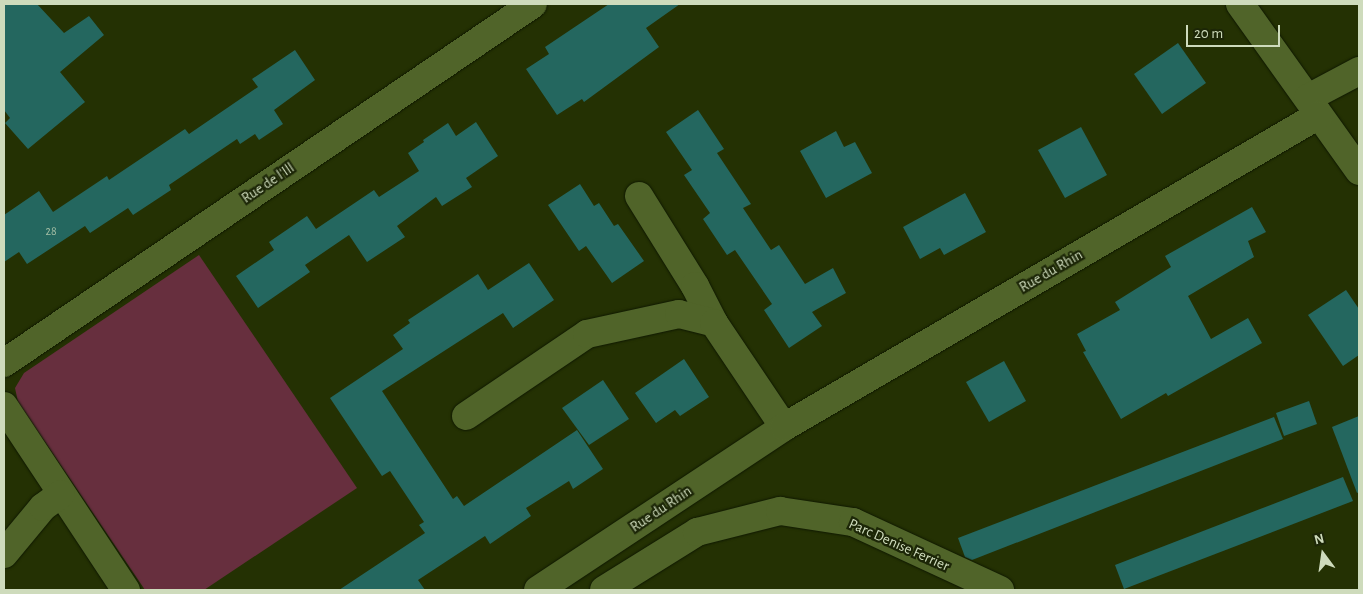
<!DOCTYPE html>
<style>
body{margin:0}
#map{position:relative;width:1363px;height:594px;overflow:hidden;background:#243103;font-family:"Alegreya Sans",sans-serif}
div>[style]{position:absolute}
.green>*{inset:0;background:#672f3e}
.building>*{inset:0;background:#24675f}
.roads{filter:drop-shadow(0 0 1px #0f1800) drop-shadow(0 0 1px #0f1800)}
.minor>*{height:28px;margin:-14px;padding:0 14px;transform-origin:14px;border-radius:14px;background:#506429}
span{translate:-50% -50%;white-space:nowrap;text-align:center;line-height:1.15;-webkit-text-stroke:4.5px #1c2607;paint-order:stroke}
.number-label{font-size:12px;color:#a4bea5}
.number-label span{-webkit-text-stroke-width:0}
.street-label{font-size:15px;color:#cedbbc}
.frame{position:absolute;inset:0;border:5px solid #cedbbc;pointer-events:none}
.north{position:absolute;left:1298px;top:529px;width:50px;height:50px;-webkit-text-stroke:4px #1c2607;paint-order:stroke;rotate:346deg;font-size:14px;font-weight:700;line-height:20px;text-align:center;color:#cedbbc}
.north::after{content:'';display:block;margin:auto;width:18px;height:22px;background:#cedbbc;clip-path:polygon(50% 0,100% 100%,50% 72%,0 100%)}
.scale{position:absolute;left:1186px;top:25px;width:94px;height:22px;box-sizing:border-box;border:2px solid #cedbbc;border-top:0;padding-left:6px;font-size:15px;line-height:18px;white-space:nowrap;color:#cedbbc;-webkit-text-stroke:4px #1c2607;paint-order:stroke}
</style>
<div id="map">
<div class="green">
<div style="clip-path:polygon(199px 255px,357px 488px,204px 590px,145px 590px,18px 402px,15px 388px,24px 373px)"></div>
</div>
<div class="building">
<div style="clip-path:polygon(4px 4px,37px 4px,64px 33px,89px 16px,104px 35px,60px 72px,85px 102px,28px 149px,5px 123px,10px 118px,4px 110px)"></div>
<div style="clip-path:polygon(609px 4px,680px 4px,646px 28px,659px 47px,584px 102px,582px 99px,557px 115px,526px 69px,549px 54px,545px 47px)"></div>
<div style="clip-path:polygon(1178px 43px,1206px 83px,1162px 114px,1134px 74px)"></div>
<div style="clip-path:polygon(295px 50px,315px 80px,274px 110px,283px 124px,259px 140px,255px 134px,240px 144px,237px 139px,169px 185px,171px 190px,133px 215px,128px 208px,90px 233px,85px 226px,27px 264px,19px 252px,4px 262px,4px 215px,39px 191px,53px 212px,107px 176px,109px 180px,185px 129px,189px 134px,258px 87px,252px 79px)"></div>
<div style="clip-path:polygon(698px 110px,724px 149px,717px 153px,751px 204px,743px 208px,771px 250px,779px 245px,805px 284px,833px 268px,846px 293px,812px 312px,822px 326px,789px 348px,764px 310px,772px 304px,735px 250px,727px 255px,703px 219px,710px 213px,684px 175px,692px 170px,666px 132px)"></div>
<div style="clip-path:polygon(476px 122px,498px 156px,466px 178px,472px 187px,442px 206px,436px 197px,397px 226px,405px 237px,367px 262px,349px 235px,305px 265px,310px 272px,258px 308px,236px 276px,274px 250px,269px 242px,307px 216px,316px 229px,374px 190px,379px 197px,419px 171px,408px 153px,424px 142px,423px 140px,448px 123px,456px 136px)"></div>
<div style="clip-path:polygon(1081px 127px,1107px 175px,1065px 198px,1038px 150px)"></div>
<div style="clip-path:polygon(836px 131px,844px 147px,855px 142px,872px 173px,826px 198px,800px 151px)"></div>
<div style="clip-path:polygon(580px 184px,594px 206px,599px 203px,614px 226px,618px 224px,644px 261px,612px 283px,586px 246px,579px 251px,548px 205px)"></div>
<div style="clip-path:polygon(965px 193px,986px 232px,944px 255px,940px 248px,920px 259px,903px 227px)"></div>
<div style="clip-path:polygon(1252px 207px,1266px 232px,1248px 241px,1254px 257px,1188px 296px,1211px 339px,1248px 318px,1262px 343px,1168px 396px,1166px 393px,1121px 419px,1083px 352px,1086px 351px,1077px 334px,1120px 310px,1115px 302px,1171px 267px,1165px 256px)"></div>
<div style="clip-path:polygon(529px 263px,554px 300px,513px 328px,503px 313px,382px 391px,453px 499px,457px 496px,464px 506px,577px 430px,603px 469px,573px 489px,569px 481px,526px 508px,531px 516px,490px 544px,485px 536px,418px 580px,425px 590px,339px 590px,425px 533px,419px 525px,424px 522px,390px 471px,382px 476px,330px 398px,403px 349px,393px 335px,410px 323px,408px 320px,478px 274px,488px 290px)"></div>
<div style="clip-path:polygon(1346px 290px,1359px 309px,1359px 355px,1343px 366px,1308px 315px)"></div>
<div style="clip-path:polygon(684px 359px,709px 397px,680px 416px,675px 410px,656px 423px,635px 393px)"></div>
<div style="clip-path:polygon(1004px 361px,1026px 401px,989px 422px,966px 382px)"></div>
<div style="clip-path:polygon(603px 380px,629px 419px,589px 445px,562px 408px)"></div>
<div style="clip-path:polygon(1309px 401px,1317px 424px,1284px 436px,1276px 413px)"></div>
<div style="clip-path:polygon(1359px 416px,1359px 492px,1357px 493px,1332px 427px)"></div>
<div style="clip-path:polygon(1274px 417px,1283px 439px,972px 560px,965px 557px,958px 538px)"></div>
<div style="clip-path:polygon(1343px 477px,1353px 501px,1124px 589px,1115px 565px)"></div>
</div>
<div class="roads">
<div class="minor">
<div style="left:1240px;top:4px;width:205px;rotate:54.5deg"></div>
<div style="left:1308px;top:98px;width:58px;rotate:-27.9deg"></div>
<div style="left:639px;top:196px;width:106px;rotate:58.1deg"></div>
<div style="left:695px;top:286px;width:42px;rotate:62.8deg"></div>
<div style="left:4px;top:363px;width:639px;rotate:-34.16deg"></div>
<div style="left:4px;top:406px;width:221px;rotate:56.5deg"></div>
<div style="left:466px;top:416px;width:146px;rotate:-34.1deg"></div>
<div style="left:587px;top:334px;width:94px;rotate:-12.3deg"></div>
<div style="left:679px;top:314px;width:36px;rotate:14deg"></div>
<div style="left:714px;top:323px;width:125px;rotate:56.1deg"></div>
<div style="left:4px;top:554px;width:61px;rotate:-50.3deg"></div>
<div style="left:43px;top:507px;width:22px;rotate:-36deg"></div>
<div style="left:538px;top:590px;width:295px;rotate:-33.5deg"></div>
<div style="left:784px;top:427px;width:619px;rotate:-30.25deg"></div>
<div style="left:604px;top:590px;width:110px;rotate:-31.9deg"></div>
<div style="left:697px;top:532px;width:86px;rotate:-14.2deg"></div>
<div style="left:780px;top:511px;width:74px;rotate:8.6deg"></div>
<div style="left:853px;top:522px;width:162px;rotate:24.8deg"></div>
</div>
</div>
<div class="number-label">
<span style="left:51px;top:232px">28</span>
</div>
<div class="street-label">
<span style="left:268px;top:183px;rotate:-34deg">Rue de l'Ill</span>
<span style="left:1051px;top:271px;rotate:-30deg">Rue du Rhin</span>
<span style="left:661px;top:509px;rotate:-34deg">Rue du Rhin</span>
<span style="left:899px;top:545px;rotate:24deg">Parc Denise Ferrier</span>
</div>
<div class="frame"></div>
<div class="north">N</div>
<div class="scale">20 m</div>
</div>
